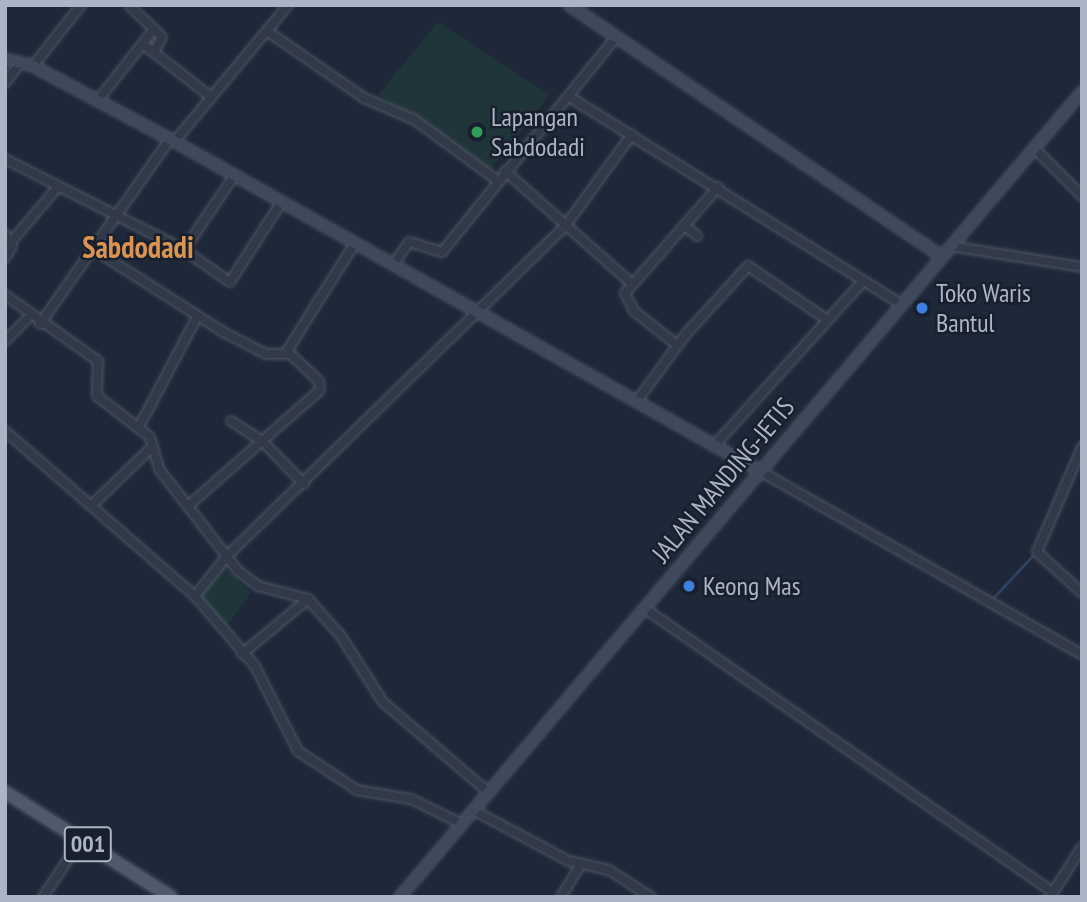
<!DOCTYPE html>
<style>
body{margin:0}
#map{position:relative;width:1087px;height:902px;overflow:hidden;background:#1e2838;font-family:"PT Sans Narrow",sans-serif}
div>[style]{position:absolute}
.green>*{inset:0;background:#203539}
.stream>*{height:2.5px;margin:-1.25px;padding:0 1.25px;transform-origin:1.25px;border-radius:1.25px;background:#2e415f}
.roads{filter:drop-shadow(0 0 2px #4c5564) drop-shadow(0 0 2px #4c5564)}
.street>*{height:8px;margin:-4px;padding:0 4px;transform-origin:4px;border-radius:4px;background:#323a49}
.secondary>*{height:10px;margin:-5px;padding:0 5px;transform-origin:5px;border-radius:5px;background:#3f495c}
.primary>*{height:12px;margin:-6px;padding:0 6px;transform-origin:6px;border-radius:6px;background:#4f5969}
.dots>*{width:19px;height:19px;translate:-50% -50%;box-sizing:border-box;border:4px solid #181f2d;border-radius:50%}
span{translate:-50% -50%;white-space:nowrap;text-align:center;line-height:1.15;-webkit-text-stroke:5px #181f2d;paint-order:stroke}
.shield-label span{padding:2px 5px;background:#181f2d;border:2px solid;border-radius:5px;-webkit-text-stroke-width:0}
.shield-label{font-size:24px;color:#acb5c6;font-weight:700}
.poi-label{font-size:26px;color:#acb5c6}
.left{translate:0 -50%;text-align:left}
.street-label{font-size:26px;color:#acb5c6}
.quarter-label{font-size:30px;color:#db9352;font-weight:700}
.frame{position:absolute;inset:0;border:7px solid #acb5c6;pointer-events:none}
</style>
<div id="map">
<div class="green">
<div style="clip-path:polygon(438px 22px,550px 95px,491px 169px,378px 95px)"></div>
<div style="clip-path:polygon(223px 566px,251px 593px,224px 630px,197px 596px)"></div>
</div>
<div class="stream">
<div style="left:1078px;top:447px;width:11px;rotate:-68deg"></div>
<div style="left:994px;top:597px;width:60px;rotate:-47deg"></div>
</div>
<div class="roads">
<div class="street">
<div style="left:129px;top:5px;width:46px;rotate:44.1deg"></div>
<div style="left:162px;top:37px;width:17px;rotate:118deg"></div>
<div style="left:267px;top:31px;width:118px;rotate:34.6deg"></div>
<div style="left:364px;top:98px;width:56px;rotate:23.3deg"></div>
<div style="left:415px;top:120px;width:103px;rotate:36.3deg"></div>
<div style="left:143px;top:44px;width:86px;rotate:37.9deg"></div>
<div style="left:33px;top:66px;width:78px;rotate:-51.8deg"></div>
<div style="left:5px;top:83px;width:25px;rotate:-53deg"></div>
<div style="left:568px;top:96px;width:394px;rotate:32deg"></div>
<div style="left:98px;top:100px;width:90px;rotate:-51.7deg"></div>
<div style="left:174px;top:142px;width:178px;rotate:-50.2deg"></div>
<div style="left:1034px;top:148px;width:68px;rotate:45deg"></div>
<div style="left:5px;top:159px;width:201px;rotate:26.9deg"></div>
<div style="left:184px;top:250px;width:56px;rotate:34.8deg"></div>
<div style="left:230px;top:282px;width:96px;rotate:-57.3deg"></div>
<div style="left:505px;top:171px;width:169px;rotate:41.6deg"></div>
<div style="left:684px;top:225px;width:17px;rotate:40deg"></div>
<div style="left:5px;top:234px;width:14px;rotate:60deg"></div>
<div style="left:12px;top:246px;width:14px;rotate:120deg"></div>
<div style="left:11px;top:242px;width:71px;rotate:-49.6deg"></div>
<div style="left:950px;top:246px;width:134px;rotate:9deg"></div>
<div style="left:93px;top:249px;width:156px;rotate:32.5deg"></div>
<div style="left:225px;top:333px;width:46px;rotate:27.1deg"></div>
<div style="left:266px;top:354px;width:21px"></div>
<div style="left:184px;top:250px;width:89px;rotate:-56deg"></div>
<div style="left:393px;top:265px;width:28px;rotate:-55deg"></div>
<div style="left:409px;top:242px;width:34px;rotate:17deg"></div>
<div style="left:442px;top:252px;width:277px;rotate:-51deg"></div>
<div style="left:5px;top:295px;width:114px;rotate:35.4deg"></div>
<div style="left:98px;top:361px;width:35px;rotate:92deg"></div>
<div style="left:97px;top:396px;width:67px;rotate:37.7deg"></div>
<div style="left:150px;top:437px;width:33px;rotate:74deg"></div>
<div style="left:159px;top:469px;width:129px;rotate:52.2deg"></div>
<div style="left:238px;top:571px;width:25px;rotate:37deg"></div>
<div style="left:258px;top:586px;width:52px;rotate:14.6deg"></div>
<div style="left:308px;top:599px;width:50px;rotate:48.3deg"></div>
<div style="left:341px;top:636px;width:78px;rotate:57.5deg"></div>
<div style="left:383px;top:702px;width:138px;rotate:40.6deg"></div>
<div style="left:40px;top:324px;width:226px;rotate:-54.9deg"></div>
<div style="left:5px;top:341px;width:35px;rotate:-45deg"></div>
<div style="left:677px;top:345px;width:55px;rotate:-141.7deg"></div>
<div style="left:634px;top:311px;width:20px;rotate:-117deg"></div>
<div style="left:625px;top:293px;width:141px;rotate:-48.7deg"></div>
<div style="left:636px;top:402px;width:84px;rotate:-53.7deg"></div>
<div style="left:686px;top:334px;width:92px;rotate:-47.6deg"></div>
<div style="left:748px;top:266px;width:94px;rotate:34.2deg"></div>
<div style="left:139px;top:427px;width:124px;rotate:-62.2deg"></div>
<div style="left:5px;top:431px;width:252px;rotate:41deg"></div>
<div style="left:195px;top:596px;width:92px;rotate:49.4deg"></div>
<div style="left:255px;top:666px;width:95px;rotate:63.2deg"></div>
<div style="left:298px;top:751px;width:71px;rotate:33.5deg"></div>
<div style="left:357px;top:790px;width:55px;rotate:9.5deg"></div>
<div style="left:411px;top:799px;width:57px;rotate:26.1deg"></div>
<div style="left:714px;top:446px;width:222px;rotate:-47.9deg"></div>
<div style="left:1082px;top:447px;width:114px;rotate:113.2deg"></div>
<div style="left:1037px;top:552px;width:61px;rotate:42.3deg"></div>
<div style="left:760px;top:471px;width:371px;rotate:29.7deg"></div>
<div style="left:304px;top:484px;width:60px;rotate:-134.3deg"></div>
<div style="left:262px;top:441px;width:77px;rotate:-41.3deg"></div>
<div style="left:320px;top:390px;width:9px;rotate:-96deg"></div>
<div style="left:319px;top:381px;width:44px;rotate:-136.8deg"></div>
<div style="left:287px;top:351px;width:128px;rotate:-57.8deg"></div>
<div style="left:93px;top:504px;width:79px;rotate:-44deg"></div>
<div style="left:188px;top:506px;width:98px;rotate:-41.3deg"></div>
<div style="left:262px;top:441px;width:37px;rotate:-147deg"></div>
<div style="left:195px;top:596px;width:53px;rotate:-51.2deg"></div>
<div style="left:228px;top:555px;width:472px;rotate:-44.3deg"></div>
<div style="left:566px;top:225px;width:112px;rotate:-54deg"></div>
<div style="left:644px;top:608px;width:498px;rotate:34.8deg"></div>
<div style="left:242px;top:654px;width:86px;rotate:-39.8deg"></div>
<div style="left:473px;top:810px;width:109px;rotate:28deg"></div>
<div style="left:569px;top:861px;width:41px;rotate:12.7deg"></div>
<div style="left:609px;top:870px;width:50px;rotate:32.7deg"></div>
<div style="left:43px;top:897px;width:69px;rotate:-56.3deg"></div>
<div style="left:561px;top:897px;width:37px;rotate:-59deg"></div>
<div style="left:1050px;top:897px;width:59px;rotate:-57.4deg"></div>
</div>
<div class="secondary">
<div style="left:569px;top:5px;width:450px;rotate:34deg"></div>
<div style="left:5px;top:59px;width:29px;rotate:14deg"></div>
<div style="left:33px;top:66px;width:155px;rotate:28.1deg"></div>
<div style="left:170px;top:139px;width:677px;rotate:29.37deg"></div>
<div style="left:400px;top:897px;width:1055px;rotate:-49.73deg"></div>
</div>
<div class="primary">
<div style="left:5px;top:792px;width:196px;rotate:32.3deg"></div>
</div>
</div>
<div class="dots">
<div style="left:477px;top:132px;background:#2e9e5b"></div>
<div style="left:922px;top:308px;background:#3f7fe0"></div>
<div style="left:689px;top:586px;background:#3f7fe0"></div>
</div>
<div class="shield-label">
<span style="left:88px;top:844px">001</span>
</div>
<div class="poi-label">
<span class="left" style="left:491px;top:132px">Lapangan<br>Sabdodadi</span>
<span class="left" style="left:936px;top:308px">Toko Waris<br>Bantul</span>
<span class="left" style="left:703px;top:586px">Keong Mas</span>
</div>
<div class="street-label">
<span style="left:723px;top:480px;rotate:-50deg">JALAN MANDING-JETIS</span>
</div>
<div class="quarter-label">
<span style="left:138px;top:247px">Sabdodadi</span>
</div>
<div class="frame"></div>
</div>
